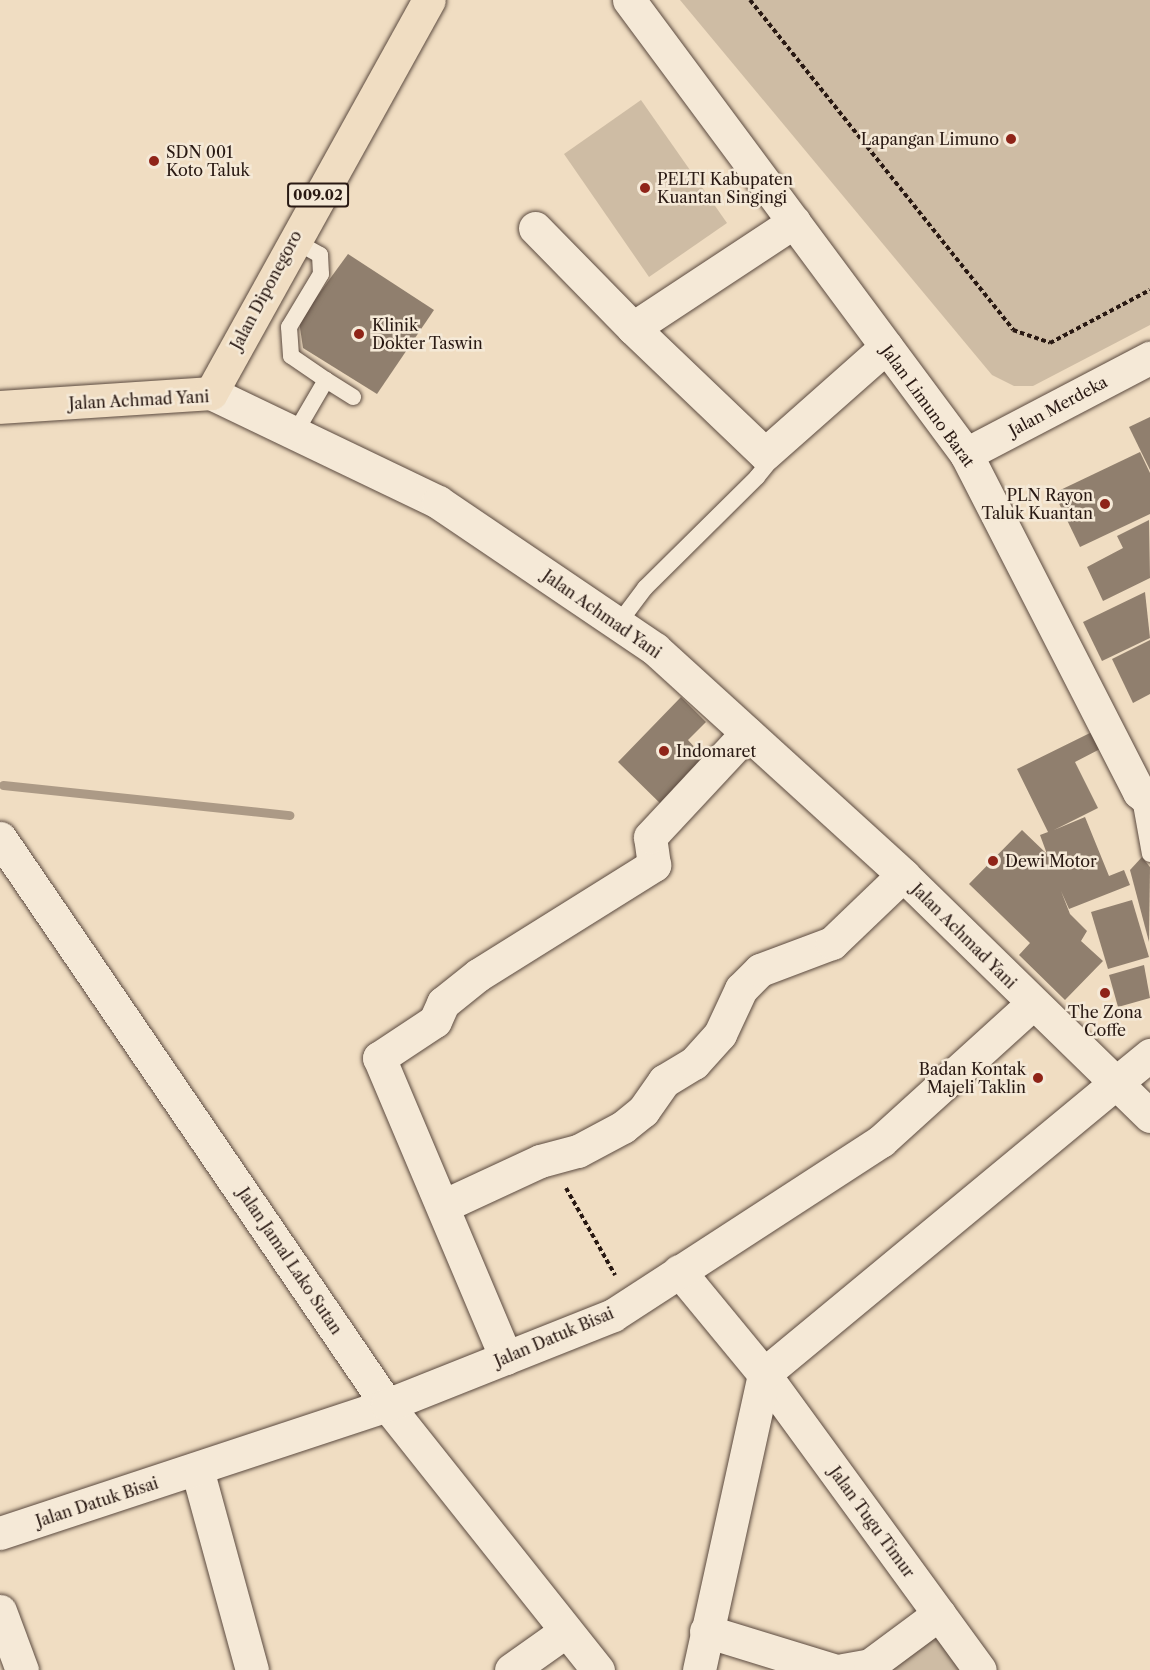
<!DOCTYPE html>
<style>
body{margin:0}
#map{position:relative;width:1150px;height:1670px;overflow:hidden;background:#f0ddc2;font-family:"Libre Caslon Text",serif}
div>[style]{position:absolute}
.green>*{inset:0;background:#cebca4}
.stream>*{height:9px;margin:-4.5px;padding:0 4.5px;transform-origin:4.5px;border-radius:4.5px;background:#ac9a86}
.building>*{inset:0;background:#907f6e}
.path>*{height:4px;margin-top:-2px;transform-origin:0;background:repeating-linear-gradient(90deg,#291913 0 4.5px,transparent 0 7.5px)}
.roads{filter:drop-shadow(0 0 2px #5b4a3f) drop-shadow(0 0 2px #5b4a3f)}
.service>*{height:16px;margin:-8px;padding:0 8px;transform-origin:8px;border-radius:8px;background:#f5e9d7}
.minor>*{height:33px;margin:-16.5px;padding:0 16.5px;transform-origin:16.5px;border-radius:16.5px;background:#f5e9d7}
.tertiary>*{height:33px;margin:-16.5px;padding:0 16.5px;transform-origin:16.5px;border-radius:16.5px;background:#f5e9d7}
.primary>*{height:33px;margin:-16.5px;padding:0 16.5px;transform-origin:16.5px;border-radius:16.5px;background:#f0ddc2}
.dots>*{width:16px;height:16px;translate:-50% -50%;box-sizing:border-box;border:3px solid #f5e9d7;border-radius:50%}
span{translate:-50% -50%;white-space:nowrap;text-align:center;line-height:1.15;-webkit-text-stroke:5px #f5e9d7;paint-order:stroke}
.shield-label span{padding:2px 4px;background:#f5e9d7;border:2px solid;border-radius:4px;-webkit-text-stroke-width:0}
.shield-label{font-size:15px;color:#291913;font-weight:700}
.poi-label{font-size:16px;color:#291913}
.right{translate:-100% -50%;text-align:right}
.left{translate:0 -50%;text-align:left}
.street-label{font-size:16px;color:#291913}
</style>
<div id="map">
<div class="green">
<div style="clip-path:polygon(680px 0,1150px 0,1150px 325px,1033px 386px,1014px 386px,992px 375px)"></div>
<div style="clip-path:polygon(641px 100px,727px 223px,649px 277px,564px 154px)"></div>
<div style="clip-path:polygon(944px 1629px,973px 1670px,887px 1670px)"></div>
</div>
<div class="stream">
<div style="left:3px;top:785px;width:288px;rotate:6deg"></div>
</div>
<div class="building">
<div style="clip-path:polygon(348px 254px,434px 310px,377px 394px,303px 348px,299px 321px)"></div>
<div style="clip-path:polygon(1150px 417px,1150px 470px,1129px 427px)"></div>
<div style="clip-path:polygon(1140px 452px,1150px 473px,1150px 514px,1080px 547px,1054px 493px)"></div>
<div style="clip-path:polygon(1149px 520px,1150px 578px,1103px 601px,1087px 567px,1123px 548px,1117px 536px)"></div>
<div style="clip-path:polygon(1145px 592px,1150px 638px,1102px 661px,1083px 622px)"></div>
<div style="clip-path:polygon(1150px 640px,1150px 694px,1133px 703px,1112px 659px)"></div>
<div style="clip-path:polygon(681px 697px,706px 722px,688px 740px,712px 766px,668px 811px,618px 762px)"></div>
<div style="clip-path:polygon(1094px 731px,1102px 748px,1075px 762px,1098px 808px,1054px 830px,1085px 817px,1109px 876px,1124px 870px,1130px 885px,1069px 909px,1061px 891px,1070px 914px,1087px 931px,1081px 941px,1103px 961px,1065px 1000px,1019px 955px,1030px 943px,969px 884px,1022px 830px,1047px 854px,1040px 835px,1048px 832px,1017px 769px)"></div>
<div style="clip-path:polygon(1142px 857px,1150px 867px,1149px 942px,1130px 870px)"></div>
<div style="clip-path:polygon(1132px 900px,1149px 957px,1108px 969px,1091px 912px)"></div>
<div style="clip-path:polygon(1144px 965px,1150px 998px,1118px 1007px,1109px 975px)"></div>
</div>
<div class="path">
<div style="left:750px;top:0;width:422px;rotate:51.4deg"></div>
<div style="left:1013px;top:330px;width:39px;rotate:19deg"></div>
<div style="left:1050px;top:343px;width:113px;rotate:-27.9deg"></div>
<div style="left:566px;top:1188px;width:100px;rotate:60.6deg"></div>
</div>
<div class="roads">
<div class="service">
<div style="left:293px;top:240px;width:31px;rotate:29deg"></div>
<div style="left:320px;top:255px;width:19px;rotate:87deg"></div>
<div style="left:321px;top:274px;width:62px;rotate:121.1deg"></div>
<div style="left:289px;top:327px;width:29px;rotate:86deg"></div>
<div style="left:291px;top:356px;width:42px;rotate:34.4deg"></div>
<div style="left:326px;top:380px;width:61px;rotate:120.3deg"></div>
<div style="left:326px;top:380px;width:32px;rotate:32deg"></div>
<div style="left:618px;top:624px;width:45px;rotate:-53.1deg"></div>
<div style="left:645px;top:588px;width:158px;rotate:-44.7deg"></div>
<div style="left:757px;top:477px;width:19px;rotate:-51deg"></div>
<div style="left:769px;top:462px;width:9px;rotate:-117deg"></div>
<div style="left:1139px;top:793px;width:62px;rotate:79.8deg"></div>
</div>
<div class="minor">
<div style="left:535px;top:228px;width:140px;rotate:45.6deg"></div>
<div style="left:633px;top:328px;width:193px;rotate:-33.4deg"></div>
<div style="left:633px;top:328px;width:182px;rotate:43.7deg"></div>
<div style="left:765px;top:454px;width:162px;rotate:-41.5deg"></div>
<div style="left:966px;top:454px;width:380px;rotate:62.9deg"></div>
<div style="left:1139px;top:792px;width:14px;rotate:39deg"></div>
<div style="left:0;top:838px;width:686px;rotate:55.68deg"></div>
<div style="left:387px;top:1405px;width:339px;rotate:51.5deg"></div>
<div style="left:443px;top:1206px;width:107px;rotate:-24.9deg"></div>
<div style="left:540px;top:1161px;width:39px;rotate:-15deg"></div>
<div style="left:578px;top:1151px;width:51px;rotate:-28.1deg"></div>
<div style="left:623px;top:1127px;width:26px;rotate:-39deg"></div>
<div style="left:643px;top:1111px;width:37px;rotate:-55deg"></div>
<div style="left:664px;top:1081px;width:35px;rotate:-31deg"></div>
<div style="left:694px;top:1063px;width:39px;rotate:-48deg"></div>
<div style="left:720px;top:1034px;width:50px;rotate:-65deg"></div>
<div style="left:741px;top:989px;width:27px;rotate:-45deg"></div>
<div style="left:760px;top:970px;width:77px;rotate:-20.6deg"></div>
<div style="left:832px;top:943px;width:98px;rotate:-43.8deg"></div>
<div style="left:679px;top:1271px;width:134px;rotate:50.5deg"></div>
<div style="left:764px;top:1374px;width:366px;rotate:53.9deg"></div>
<div style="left:506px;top:1358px;width:326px;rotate:-112.9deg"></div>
<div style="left:379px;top:1058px;width:67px;rotate:-33.5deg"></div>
<div style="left:435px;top:1021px;width:20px;rotate:-66deg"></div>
<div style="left:443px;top:1003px;width:45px;rotate:-38.7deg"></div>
<div style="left:478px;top:975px;width:208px;rotate:-32deg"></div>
<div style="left:654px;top:865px;width:28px;rotate:-98deg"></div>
<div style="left:650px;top:837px;width:142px;rotate:-47deg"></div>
<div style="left:197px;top:1469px;width:208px;rotate:74.7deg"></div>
<div style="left:0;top:1533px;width:408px;rotate:-18.3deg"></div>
<div style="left:387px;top:1405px;width:243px;rotate:-21.7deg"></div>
<div style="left:613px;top:1315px;width:320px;rotate:-33deg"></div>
<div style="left:881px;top:1141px;width:205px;rotate:-42.2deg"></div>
<div style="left:0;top:1611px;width:63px;rotate:69.6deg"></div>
<div style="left:706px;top:1631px;width:133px;rotate:17.1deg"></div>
<div style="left:511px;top:1670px;width:67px;rotate:-35.3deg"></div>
<div style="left:699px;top:1670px;width:303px;rotate:-77.6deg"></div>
<div style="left:764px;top:1374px;width:458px;rotate:-39.6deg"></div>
<div style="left:843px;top:1670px;width:27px;rotate:-10deg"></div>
<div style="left:870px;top:1665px;width:86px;rotate:-36.5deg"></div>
</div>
<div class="tertiary">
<div style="left:629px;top:0;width:565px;rotate:53.41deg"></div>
<div style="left:966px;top:454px;width:208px;rotate:-27.6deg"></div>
<div style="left:211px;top:393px;width:252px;rotate:25.6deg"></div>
<div style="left:438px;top:502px;width:262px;rotate:34.1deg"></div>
<div style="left:655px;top:649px;width:336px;rotate:42.3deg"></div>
<div style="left:903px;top:875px;width:345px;rotate:44.3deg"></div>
<div style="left:1117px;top:1082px;width:43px;rotate:-39.3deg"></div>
</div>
<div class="primary">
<div style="left:0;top:407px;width:211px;rotate:-3.8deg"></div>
<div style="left:211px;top:393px;width:449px;rotate:-61deg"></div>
</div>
</div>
<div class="dots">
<div style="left:1011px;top:139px;background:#8f2418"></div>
<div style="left:154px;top:161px;background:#8f2418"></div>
<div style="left:645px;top:188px;background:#8f2418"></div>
<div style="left:359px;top:334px;background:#8f2418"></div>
<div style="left:1105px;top:504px;background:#8f2418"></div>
<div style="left:664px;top:751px;background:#8f2418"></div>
<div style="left:993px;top:861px;background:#8f2418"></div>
<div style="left:1105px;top:993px;background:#8f2418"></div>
<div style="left:1038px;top:1078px;background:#8f2418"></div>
</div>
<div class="shield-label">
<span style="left:318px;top:195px">009.02</span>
</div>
<div class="poi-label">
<span class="right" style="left:999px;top:139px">Lapangan Limuno</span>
<span class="left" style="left:166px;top:161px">SDN 001<br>Koto Taluk</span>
<span class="left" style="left:657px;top:188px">PELTI Kabupaten<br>Kuantan Singingi</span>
<span class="left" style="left:372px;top:334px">Klinik<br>Dokter Taswin</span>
<span class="right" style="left:1093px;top:504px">PLN Rayon<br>Taluk Kuantan</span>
<span class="left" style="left:676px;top:751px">Indomaret</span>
<span class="left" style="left:1005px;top:861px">Dewi Motor</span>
<span style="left:1105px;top:1021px">The Zona<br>Coffe</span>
<span class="right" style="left:1026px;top:1078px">Badan Kontak<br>Majeli Taklin</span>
</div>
<div class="street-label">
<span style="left:266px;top:290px;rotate:-62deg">Jalan Diponegoro</span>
<span style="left:139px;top:400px;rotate:-3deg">Jalan Achmad Yani</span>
<span style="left:928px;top:406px;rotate:54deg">Jalan Limuno Barat</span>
<span style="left:1058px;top:406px;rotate:-28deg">Jalan Merdeka</span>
<span style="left:602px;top:614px;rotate:35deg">Jalan Achmad Yani</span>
<span style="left:964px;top:936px;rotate:45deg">Jalan Achmad Yani</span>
<span style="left:290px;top:1261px;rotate:56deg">Jalan Jamal Lako Sutan</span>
<span style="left:554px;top:1337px;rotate:-23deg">Jalan Datuk Bisai</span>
<span style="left:97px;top:1502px;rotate:-18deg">Jalan Datuk Bisai</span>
<span style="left:872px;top:1522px;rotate:54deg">Jalan Tugu Timur</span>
</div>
</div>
